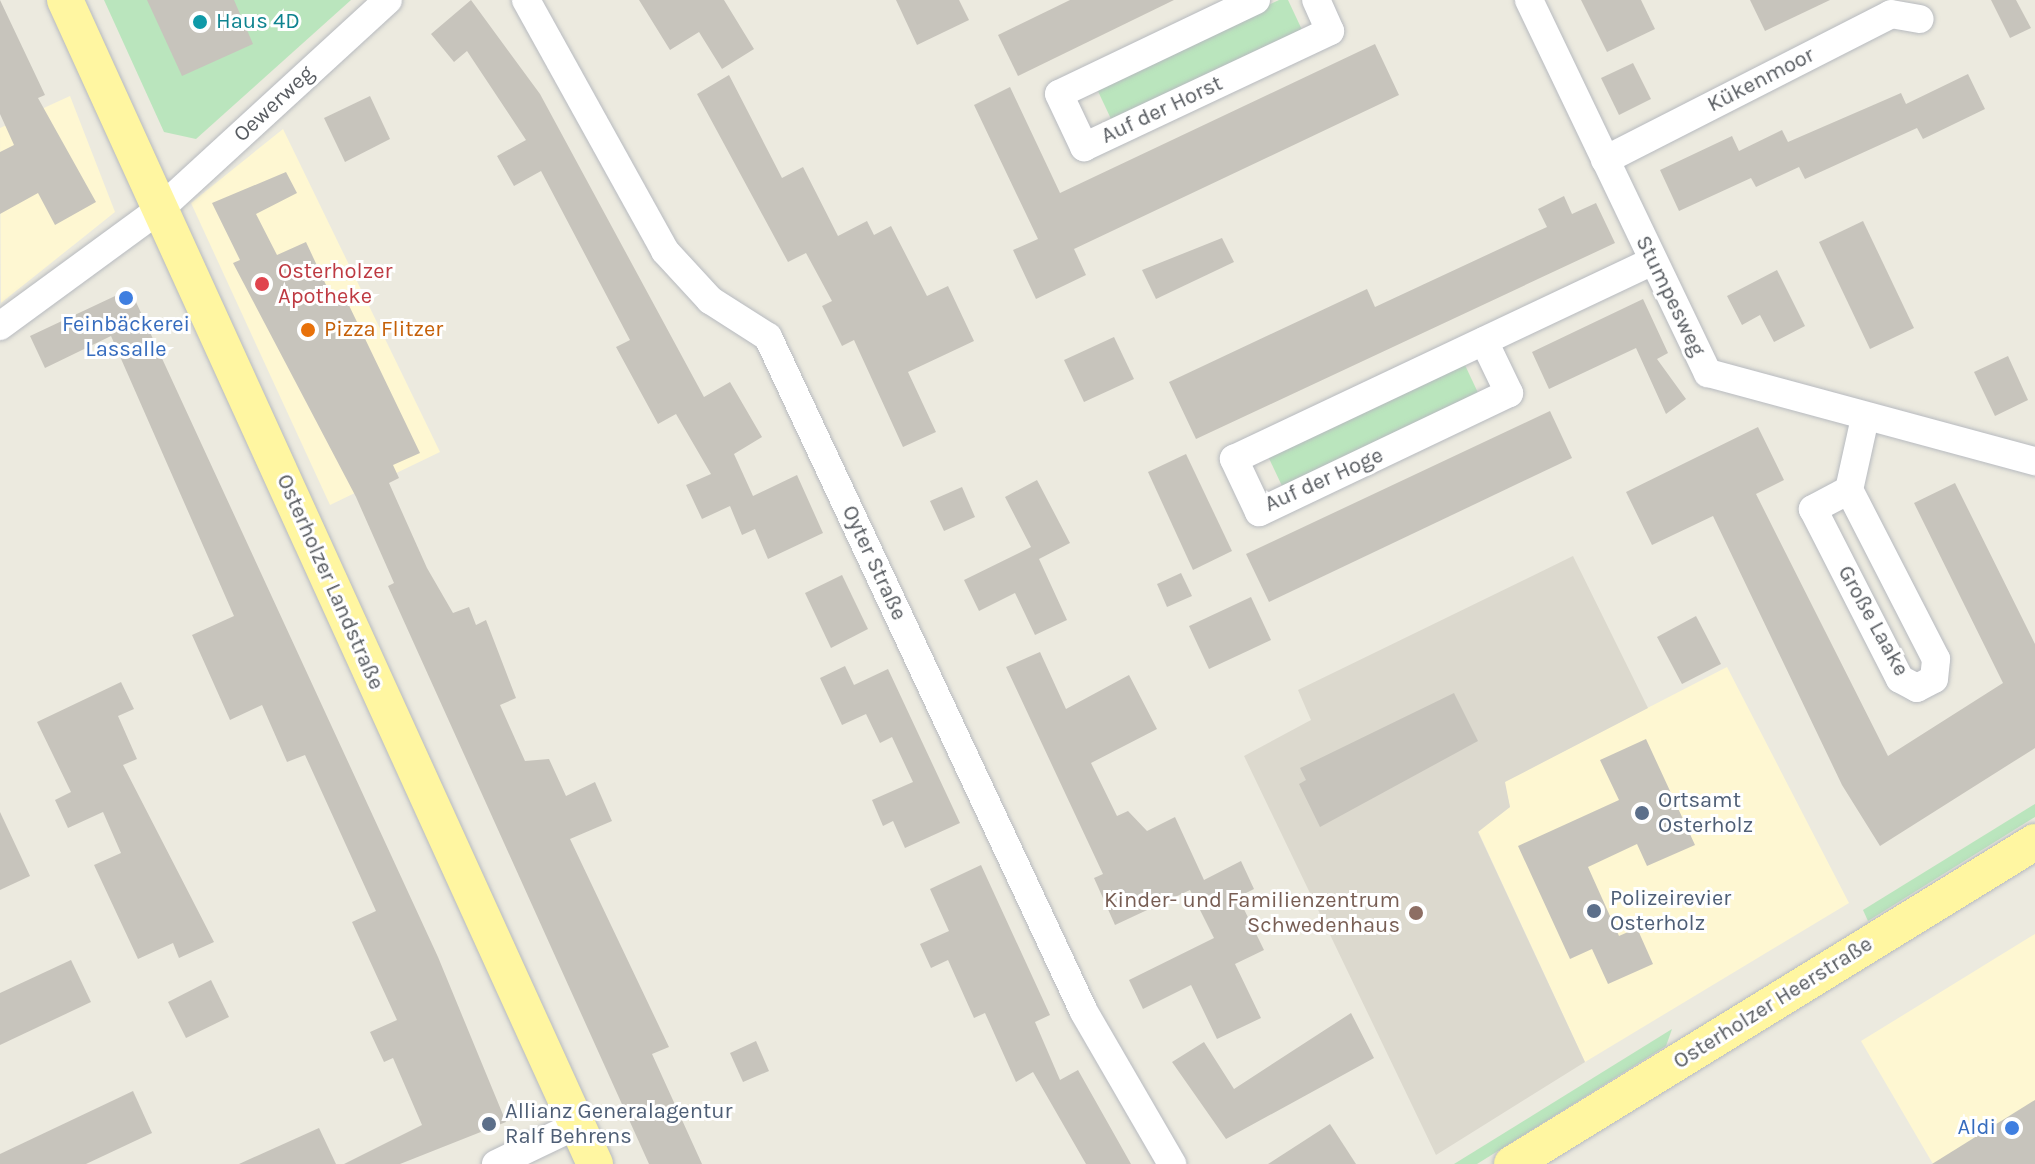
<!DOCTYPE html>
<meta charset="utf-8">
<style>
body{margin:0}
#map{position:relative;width:2035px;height:1164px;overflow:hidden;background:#eceadf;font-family:Karla,sans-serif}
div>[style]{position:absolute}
.commercial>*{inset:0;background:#fef7d2}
.education>*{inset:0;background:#dcd9ce}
.green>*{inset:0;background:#bae5bd}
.building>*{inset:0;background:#c7c4bc}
.roads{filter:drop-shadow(0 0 2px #b7babf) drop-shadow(0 0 2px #b7babf)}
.minor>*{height:28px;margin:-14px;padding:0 14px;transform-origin:14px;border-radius:14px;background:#fff}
.major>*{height:36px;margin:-18px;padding:0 18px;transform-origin:18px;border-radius:18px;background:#fff6a1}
.dots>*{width:22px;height:22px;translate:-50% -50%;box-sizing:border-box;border:4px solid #fff;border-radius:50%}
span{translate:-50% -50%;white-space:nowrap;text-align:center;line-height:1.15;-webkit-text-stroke:6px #fff;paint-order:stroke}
.culture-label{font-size:22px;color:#0d838f}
.left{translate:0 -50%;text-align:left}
.street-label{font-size:22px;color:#585c61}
.health-label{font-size:22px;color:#be3a42}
.shop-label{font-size:22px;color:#366cbe}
.right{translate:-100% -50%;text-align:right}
.food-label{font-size:22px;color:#c56008}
.service-label{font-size:22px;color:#4e5e75}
.education-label{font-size:22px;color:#785e54}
</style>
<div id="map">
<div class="commercial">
<div style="clip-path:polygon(70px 96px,115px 212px,1px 303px,0 128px)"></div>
<div style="clip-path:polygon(283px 129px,440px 452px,330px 505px,191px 203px)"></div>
<div style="clip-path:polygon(1727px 667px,1849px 903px,1585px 1062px,1478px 831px,1510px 807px,1504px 782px)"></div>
<div style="clip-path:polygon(2035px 934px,2035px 1164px,1933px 1164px,1861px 1041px)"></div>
</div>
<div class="education">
<div style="clip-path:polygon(1573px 556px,1648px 708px,1505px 782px,1510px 807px,1478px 832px,1585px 1062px,1436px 1155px,1244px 756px,1311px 720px,1298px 690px)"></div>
</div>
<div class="green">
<div style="clip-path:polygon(104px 0,351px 0,196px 139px,164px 132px)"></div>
<div style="clip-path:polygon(1279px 0,1288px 0,1303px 32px,1112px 121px,1096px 87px)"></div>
<div style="clip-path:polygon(1464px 363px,1480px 397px,1283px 488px,1267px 454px)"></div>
<div style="clip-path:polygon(2035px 804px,2035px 817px,1868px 921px,1863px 910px)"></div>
<div style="clip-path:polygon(1672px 1029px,1666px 1046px,1477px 1164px,1454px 1164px)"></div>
</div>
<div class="building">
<div style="clip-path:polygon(0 0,45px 95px,38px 98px,96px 202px,55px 225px,38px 193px,0 214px,0 152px,14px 145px,0 114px)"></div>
<div style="clip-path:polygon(147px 0,234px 0,253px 44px,182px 76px)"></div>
<div style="clip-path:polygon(471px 0,540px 94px,704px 397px,730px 382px,762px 437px,734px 454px,753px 496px,797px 475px,823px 533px,768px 559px,755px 529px,742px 535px,730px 506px,702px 519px,686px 485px,711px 474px,676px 414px,658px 424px,616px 347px,630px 340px,541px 171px,514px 186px,497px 156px,526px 140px,467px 51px,454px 62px,431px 34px)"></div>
<div style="clip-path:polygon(639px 0,724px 0,754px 49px,722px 69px,699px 32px,670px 50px)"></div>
<div style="clip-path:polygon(896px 0,959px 0,969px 20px,917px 45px)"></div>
<div style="clip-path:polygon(1070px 0,1174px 0,1018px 76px,998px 35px)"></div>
<div style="clip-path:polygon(1581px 0,1641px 0,1655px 29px,1607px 52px)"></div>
<div style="clip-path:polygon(1750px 0,1830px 0,1765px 31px)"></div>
<div style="clip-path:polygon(1991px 0,2016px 0,2031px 28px,2010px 38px)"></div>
<div style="clip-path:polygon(1375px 44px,1399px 95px,1074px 249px,1086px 275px,1036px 299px,1013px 250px,1038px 239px,974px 105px,1010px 87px,1060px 193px)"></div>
<div style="clip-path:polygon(1633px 63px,1651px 99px,1619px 115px,1601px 78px)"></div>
<div style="clip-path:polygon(1968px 74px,1985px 109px,1923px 139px,1917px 128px,1805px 179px,1799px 167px,1756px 187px,1751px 178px,1679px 211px,1660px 170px,1732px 136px,1739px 151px,1782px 130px,1788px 142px,1901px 93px,1906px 104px)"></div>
<div style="clip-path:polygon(729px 75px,782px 178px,803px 167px,838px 236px,867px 221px,874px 235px,891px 226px,927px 296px,948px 286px,974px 341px,908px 372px,936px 432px,903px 447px,854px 340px,842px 346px,822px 306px,832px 301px,806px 253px,788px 262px,697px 94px)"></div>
<div style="clip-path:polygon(370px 96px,390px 139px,345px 162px,324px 118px)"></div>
<div style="clip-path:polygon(286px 172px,297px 193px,256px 214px,277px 255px,306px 242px,333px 300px,344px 295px,420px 453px,393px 465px,399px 478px,389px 483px,427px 568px,453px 613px,469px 607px,476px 625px,486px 620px,516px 698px,500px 705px,525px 761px,549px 759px,566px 796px,595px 782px,612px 821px,570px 839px,669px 1047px,652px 1054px,702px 1164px,649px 1164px,388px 586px,394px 583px,356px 497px,233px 263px,240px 260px,212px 203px)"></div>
<div style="clip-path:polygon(1564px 196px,1572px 214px,1596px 203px,1615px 243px,1196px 439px,1169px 382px,1367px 289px,1375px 307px,1521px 239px,1547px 227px,1538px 209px)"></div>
<div style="clip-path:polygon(1863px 221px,1914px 328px,1870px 349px,1819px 242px)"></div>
<div style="clip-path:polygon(1222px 238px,1234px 262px,1156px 299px,1142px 270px)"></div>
<div style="clip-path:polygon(1777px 270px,1805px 326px,1774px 342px,1760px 315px,1742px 325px,1727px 296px)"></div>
<div style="clip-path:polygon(130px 289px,438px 957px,506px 1122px,400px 1164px,344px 1164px,422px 1125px,393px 1058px,384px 1062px,370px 1032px,397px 1020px,352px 922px,376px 911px,305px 755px,287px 762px,262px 705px,230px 720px,192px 635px,234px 616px,111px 336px,45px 368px,30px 336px)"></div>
<div style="clip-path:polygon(1643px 299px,1668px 353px,1657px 359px,1686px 399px,1666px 414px,1636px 348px,1549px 389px,1532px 352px)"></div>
<div style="clip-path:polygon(1114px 337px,1134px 379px,1084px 402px,1064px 360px)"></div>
<div style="clip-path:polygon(2008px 356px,2028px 400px,1995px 416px,1974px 372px)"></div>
<div style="clip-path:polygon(1550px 411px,1572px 458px,1269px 602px,1246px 554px)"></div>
<div style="clip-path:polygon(1758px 427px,1784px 480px,1756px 494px,1888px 756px,2003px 683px,1914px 503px,1955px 483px,2035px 644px,2035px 748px,1880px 846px,1842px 785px,1713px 516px,1652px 545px,1626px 492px)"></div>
<div style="clip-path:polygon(1186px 454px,1232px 551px,1193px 570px,1148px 472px)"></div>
<div style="clip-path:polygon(1037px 480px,1070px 543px,1039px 559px,1067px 620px,1035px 635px,1015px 593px,979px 611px,964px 580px,1031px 547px,1005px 497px)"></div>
<div style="clip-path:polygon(962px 487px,975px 517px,944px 531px,930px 501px)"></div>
<div style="clip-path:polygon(1181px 573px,1192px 596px,1167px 607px,1157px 584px)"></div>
<div style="clip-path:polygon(842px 575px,868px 629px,831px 648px,805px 593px)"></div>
<div style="clip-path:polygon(1251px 597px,1271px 640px,1209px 669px,1189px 626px)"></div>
<div style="clip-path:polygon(1696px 616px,1721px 664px,1682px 684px,1657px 637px)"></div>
<div style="clip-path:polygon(1040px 652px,1066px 709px,1129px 675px,1157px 729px,1091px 763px,1117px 816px,1128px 811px,1147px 831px,1175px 817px,1204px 880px,1241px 861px,1254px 889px,1238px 897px,1264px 950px,1235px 964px,1261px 1018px,1217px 1039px,1191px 985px,1143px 1009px,1129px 980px,1214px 938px,1190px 890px,1115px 925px,1094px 878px,1103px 874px,1006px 667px)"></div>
<div style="clip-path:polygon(845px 666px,854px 685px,888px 669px,960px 823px,905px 848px,893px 821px,883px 826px,872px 800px,913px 782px,892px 737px,880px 743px,866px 714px,842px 725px,820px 678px)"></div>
<div style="clip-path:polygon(121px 682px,134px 709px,118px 716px,137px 759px,123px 765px,214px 942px,179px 958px,173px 943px,138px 959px,94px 865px,121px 853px,103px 812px,68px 828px,55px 800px,71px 792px,37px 722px)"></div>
<div style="clip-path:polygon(1454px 693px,1478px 741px,1320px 827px,1299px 784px,1306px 780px,1300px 768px)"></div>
<div style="clip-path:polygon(1646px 739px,1695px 845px,1647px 866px,1637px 844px,1588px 867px,1619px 936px,1637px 928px,1653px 964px,1608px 984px,1592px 949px,1570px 959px,1518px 846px,1619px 800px,1600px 760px)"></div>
<div style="clip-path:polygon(0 812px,30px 876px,0 890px)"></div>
<div style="clip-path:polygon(981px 865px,1050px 1015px,1035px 1022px,1060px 1080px,1078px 1070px,1131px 1164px,1086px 1164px,1033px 1072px,1016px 1082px,985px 1013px,974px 1018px,948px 960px,931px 968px,920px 944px,949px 931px,930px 889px)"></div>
<div style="clip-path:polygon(71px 960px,91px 1002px,0 1045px,0 993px)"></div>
<div style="clip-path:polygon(211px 980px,229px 1017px,186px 1038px,168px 1002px)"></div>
<div style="clip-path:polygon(1351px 1013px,1374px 1058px,1226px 1139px,1172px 1062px,1204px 1042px,1234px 1089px)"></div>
<div style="clip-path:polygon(756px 1041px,769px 1071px,743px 1082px,730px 1053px)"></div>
<div style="clip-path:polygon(133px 1091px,152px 1133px,86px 1164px,0 1164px,0 1154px)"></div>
<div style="clip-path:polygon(2035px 1100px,2035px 1164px,1932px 1164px)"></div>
<div style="clip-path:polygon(1330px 1124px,1356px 1164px,1268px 1164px)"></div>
<div style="clip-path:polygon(319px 1128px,336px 1164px,239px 1164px)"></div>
</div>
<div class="roads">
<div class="minor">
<div style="left:526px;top:0;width:287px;rotate:61deg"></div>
<div style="left:665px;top:251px;width:67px;rotate:47.4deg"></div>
<div style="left:710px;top:300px;width:69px;rotate:32.5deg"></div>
<div style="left:768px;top:337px;width:745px;rotate:64.91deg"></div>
<div style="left:1084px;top:1012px;width:176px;rotate:59.9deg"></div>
<div style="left:1256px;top:0;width:218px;rotate:154.5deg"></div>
<div style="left:1059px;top:94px;width:59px;rotate:64.7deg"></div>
<div style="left:1084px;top:147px;width:272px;rotate:-25.2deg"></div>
<div style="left:1330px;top:31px;width:34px;rotate:-114deg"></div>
<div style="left:1529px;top:0;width:414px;rotate:64.4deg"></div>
<div style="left:1708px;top:373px;width:339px;rotate:15.1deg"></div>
<div style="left:1605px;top:160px;width:321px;rotate:-27deg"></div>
<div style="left:1891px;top:14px;width:29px;rotate:10deg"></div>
<div style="left:0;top:326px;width:198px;rotate:-36.2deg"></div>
<div style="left:160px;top:209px;width:309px;rotate:-42.5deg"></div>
<div style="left:1484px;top:341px;width:58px;rotate:64.3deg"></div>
<div style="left:1509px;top:393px;width:277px;rotate:154.5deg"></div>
<div style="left:1259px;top:512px;width:59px;rotate:-115.3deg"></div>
<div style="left:1234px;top:459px;width:463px;rotate:-25.3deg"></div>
<div style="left:1849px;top:490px;width:41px;rotate:152.2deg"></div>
<div style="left:1813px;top:509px;width:191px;rotate:62.9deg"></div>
<div style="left:1900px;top:679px;width:19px;rotate:28deg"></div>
<div style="left:1917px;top:688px;width:19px;rotate:-28deg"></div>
<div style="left:1934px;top:679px;width:20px;rotate:-84deg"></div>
<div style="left:1936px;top:659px;width:190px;rotate:-117.2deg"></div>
<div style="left:1849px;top:490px;width:74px;rotate:-77.5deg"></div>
<div style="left:496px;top:1164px;width:90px;rotate:-25.7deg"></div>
</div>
<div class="major">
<div style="left:65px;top:0;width:1279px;rotate:65.52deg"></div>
<div style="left:1512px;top:1164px;width:614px;rotate:-31.62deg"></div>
</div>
</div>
<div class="dots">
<div style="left:200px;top:22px;background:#0f9aa8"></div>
<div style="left:262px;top:284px;background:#e0444e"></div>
<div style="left:126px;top:298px;background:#3f7fe0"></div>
<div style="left:308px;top:330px;background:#e8710a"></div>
<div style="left:1642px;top:813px;background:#5c6f8a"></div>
<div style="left:1594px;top:911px;background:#5c6f8a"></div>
<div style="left:1416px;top:913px;background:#8d6e63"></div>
<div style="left:489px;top:1124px;background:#5c6f8a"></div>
<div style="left:2012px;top:1128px;background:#3f7fe0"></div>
</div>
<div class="culture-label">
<span class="left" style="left:216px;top:22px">Haus 4D</span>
</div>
<div class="street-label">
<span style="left:1761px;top:80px;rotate:-27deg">Kükenmoor</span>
<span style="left:274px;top:104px;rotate:-43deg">Oewerweg</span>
<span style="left:1162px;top:110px;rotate:-25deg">Auf der Horst</span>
<span style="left:1670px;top:296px;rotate:64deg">Stumpesweg</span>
<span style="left:1324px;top:480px;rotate:-24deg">Auf der Hoge</span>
<span style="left:874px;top:563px;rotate:65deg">Oyter Straße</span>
<span style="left:330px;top:582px;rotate:66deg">Osterholzer Landstraße</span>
<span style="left:1873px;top:621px;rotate:61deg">Große Laake</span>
<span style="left:1773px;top:1003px;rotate:-32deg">Osterholzer Heerstraße</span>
</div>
<div class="health-label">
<span class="left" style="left:278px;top:284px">Osterholzer<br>Apotheke</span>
</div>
<div class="shop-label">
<span style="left:126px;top:337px">Feinbäckerei<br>Lassalle</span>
<span class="right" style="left:1996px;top:1128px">Aldi</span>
</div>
<div class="food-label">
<span class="left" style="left:324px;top:330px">Pizza Flitzer</span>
</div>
<div class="service-label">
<span class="left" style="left:1658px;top:813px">Ortsamt<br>Osterholz</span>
<span class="left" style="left:1610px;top:911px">Polizeirevier<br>Osterholz</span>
<span class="left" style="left:505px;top:1124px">Allianz Generalagentur<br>Ralf Behrens</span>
</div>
<div class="education-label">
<span class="right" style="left:1400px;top:913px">Kinder- und Familienzentrum<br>Schwedenhaus</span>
</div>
</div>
